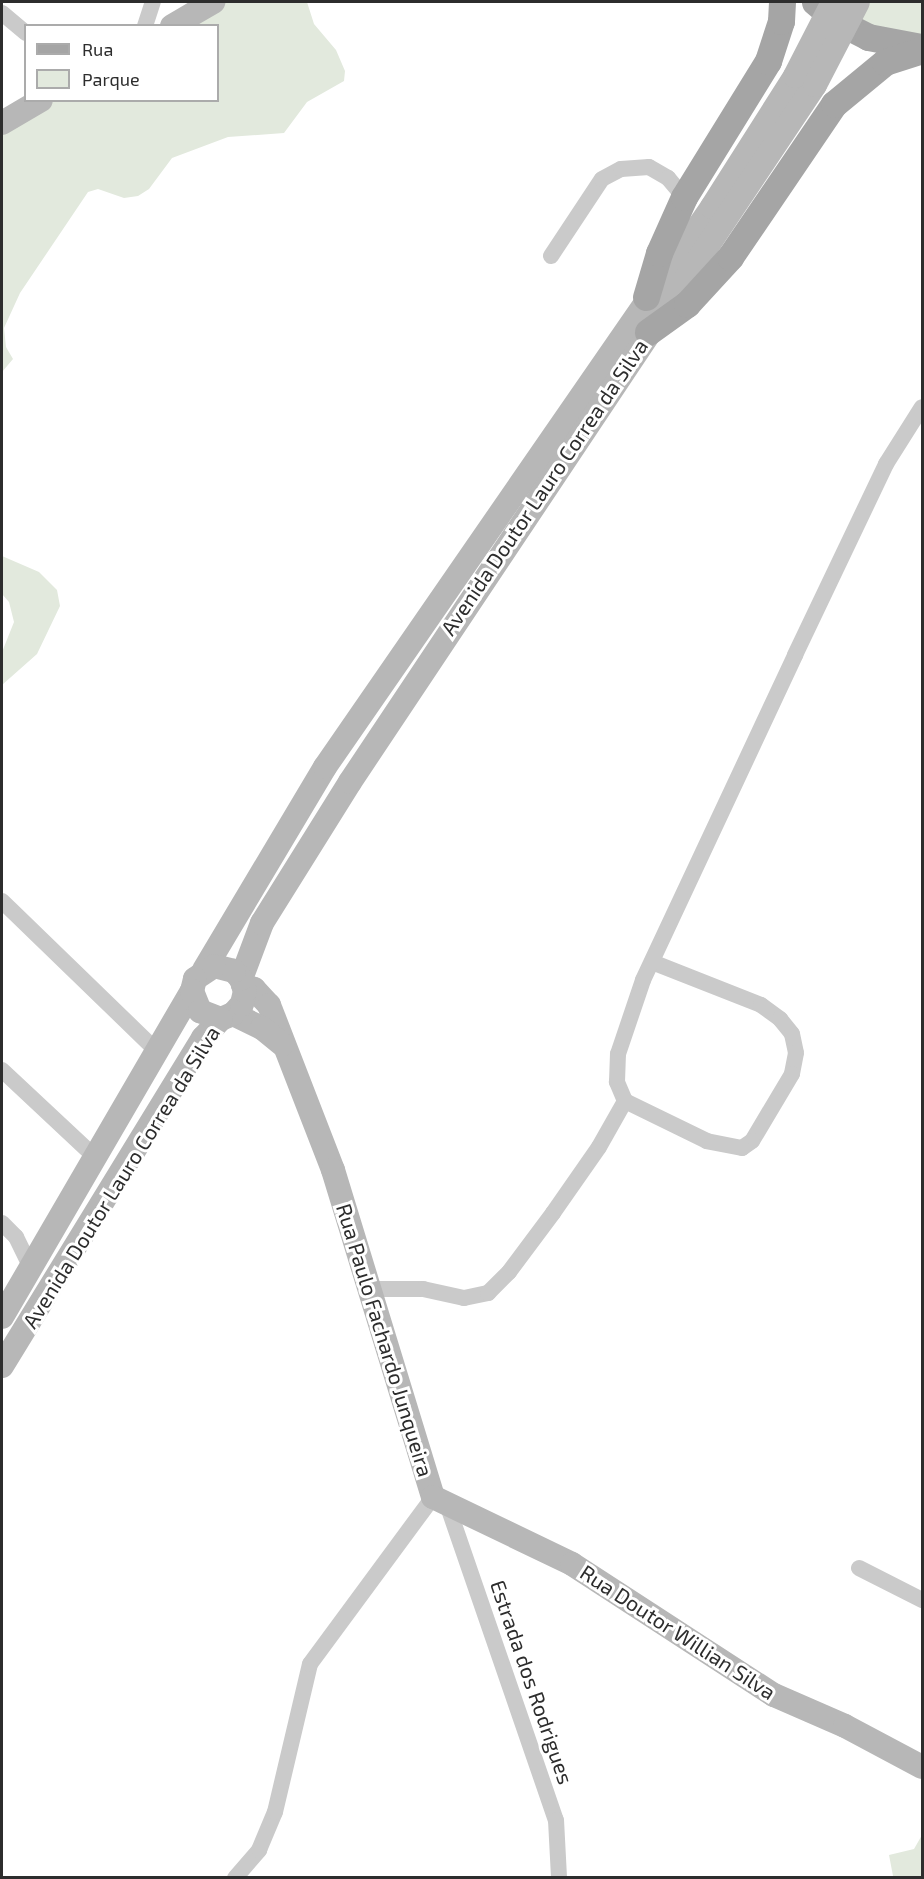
<!DOCTYPE html>
<style>
body{margin:0}
#map{position:relative;width:924px;height:1879px;overflow:hidden;background:#fff;font-family:"Exo 2",sans-serif}
div>[style]{position:absolute}
.green>*{inset:0;background:#e2e9dd}
.street>*{height:16px;margin:-8px;padding:0 8px;transform-origin:8px;border-radius:8px;background:#cacaca}
.secondary>*{height:24px;margin:-12px;padding:0 12px;transform-origin:12px;border-radius:12px;background:#b7b7b7}
.primary>*{height:27px;margin:-13.5px;padding:0 13.5px;transform-origin:13.5px;border-radius:13.5px;background:#a5a5a5}
.secondary-bridge>*{height:24px;margin:-12px;padding:0 12px;transform-origin:12px;border-radius:12px;background:#b7b7b7}
span{translate:-50% -50%;white-space:nowrap;text-align:center;line-height:1.15;-webkit-text-stroke:6px #fff;paint-order:stroke}
.street-label{font-size:21px;color:#2d2d2d}
.frame{position:absolute;inset:0;border:3px solid #2d2d2d;pointer-events:none}
.legend{position:absolute;left:24px;top:24px;width:195px;height:78px;box-sizing:border-box;background:#fff;border:2px solid #ababab;margin:0;padding:8px 10px;list-style:none;font-size:18px;color:#2d2d2d}
.legend li{display:flex;align-items:center;gap:12px;height:30px}
.legend b{width:30px;border:2px solid #ababab}
</style>
<div id="map">
<div class="green">
<div style="clip-path:polygon(208px 2px,307px 2px,314px 24px,336px 50px,345px 71px,344px 81px,307px 102px,284px 133px,228px 137px,172px 158px,149px 189px,138px 196px,124px 198px,98px 189px,88px 192px,20px 293px,4px 328px,6px 347px,13px 359px,2px 372px,2px 121px,33px 101px,218px 100px,218px 26px,182px 25px)"></div>
<div style="clip-path:polygon(835px 2px,922px 2px,922px 35px,873px 26px)"></div>
<div style="clip-path:polygon(2px 556px,39px 572px,57px 590px,60px 606px,37px 654px,2px 685px,2px 652px,14px 622px,9px 602px,2px 594px)"></div>
<div style="clip-path:polygon(922px 1835px,922px 1877px,893px 1876px,889px 1855px,914px 1849px)"></div>
</div>
<div class="street">
<div style="left:2px;top:13px;width:31px;rotate:40deg"></div>
<div style="left:145px;top:26px;width:25px;rotate:-72deg"></div>
<div style="left:551px;top:256px;width:92px;rotate:-56.5deg"></div>
<div style="left:602px;top:179px;width:21px;rotate:-28deg"></div>
<div style="left:621px;top:169px;width:28px;rotate:-4deg"></div>
<div style="left:649px;top:167px;width:22px;rotate:30deg"></div>
<div style="left:668px;top:178px;width:25px;rotate:50deg"></div>
<div style="left:2px;top:901px;width:214px;rotate:44.1deg"></div>
<div style="left:652px;top:962px;width:117px;rotate:21.5deg"></div>
<div style="left:761px;top:1005px;width:24px;rotate:36deg"></div>
<div style="left:780px;top:1019px;width:19px;rotate:51deg"></div>
<div style="left:792px;top:1034px;width:19px;rotate:78deg"></div>
<div style="left:796px;top:1053px;width:21px;rotate:101deg"></div>
<div style="left:792px;top:1074px;width:78px;rotate:120.8deg"></div>
<div style="left:752px;top:1141px;width:12px;rotate:145deg"></div>
<div style="left:742px;top:1148px;width:36px;rotate:-169deg"></div>
<div style="left:707px;top:1141px;width:91px;rotate:-154deg"></div>
<div style="left:625px;top:1101px;width:21px;rotate:-113deg"></div>
<div style="left:617px;top:1082px;width:28px;rotate:-88deg"></div>
<div style="left:618px;top:1054px;width:78px;rotate:-71.3deg"></div>
<div style="left:643px;top:980px;width:359px;rotate:-64.9deg"></div>
<div style="left:795px;top:655px;width:212px;rotate:-64.5deg"></div>
<div style="left:886px;top:464px;width:67px;rotate:-57.7deg"></div>
<div style="left:2px;top:1070px;width:129px;rotate:43.1deg"></div>
<div style="left:2px;top:1223px;width:20px;rotate:45deg"></div>
<div style="left:16px;top:1237px;width:34px;rotate:64deg"></div>
<div style="left:371px;top:1289px;width:52px"></div>
<div style="left:423px;top:1289px;width:42px;rotate:12.4deg"></div>
<div style="left:464px;top:1298px;width:25px;rotate:-12deg"></div>
<div style="left:488px;top:1293px;width:30px;rotate:-45deg"></div>
<div style="left:509px;top:1272px;width:74px;rotate:-53.3deg"></div>
<div style="left:553px;top:1213px;width:80px;rotate:-55.1deg"></div>
<div style="left:599px;top:1147px;width:53px;rotate:-60.5deg"></div>
<div style="left:447px;top:1504px;width:334px;rotate:71deg"></div>
<div style="left:556px;top:1820px;width:58px;rotate:87deg"></div>
<div style="left:859px;top:1568px;width:71px;rotate:26.9deg"></div>
<div style="left:235px;top:1878px;width:37px;rotate:-49deg"></div>
<div style="left:259px;top:1850px;width:41px;rotate:-67.2deg"></div>
<div style="left:275px;top:1812px;width:152px;rotate:-76.7deg"></div>
<div style="left:310px;top:1664px;width:207px;rotate:-53.6deg"></div>
</div>
<div class="secondary">
<div style="left:172px;top:26px;width:48px;rotate:-30.3deg"></div>
<div style="left:2px;top:123px;width:45px;rotate:-30.5deg"></div>
<div style="left:204px;top:970px;width:236px;rotate:-59.2deg"></div>
<div style="left:325px;top:767px;width:681px;rotate:-55.35deg"></div>
<div style="left:712px;top:207px;width:155px;rotate:-57.6deg"></div>
<div style="left:241px;top:979px;width:60px;rotate:-69.4deg"></div>
<div style="left:262px;top:923px;width:166px;rotate:-58deg"></div>
<div style="left:350px;top:782px;width:838px;rotate:-56.29deg"></div>
<div style="left:243px;top:985px;width:12px;rotate:20deg"></div>
<div style="left:254px;top:989px;width:22px;rotate:47deg"></div>
<div style="left:269px;top:1005px;width:177px;rotate:68.8deg"></div>
<div style="left:333px;top:1170px;width:342px;rotate:73deg"></div>
<div style="left:433px;top:1497px;width:154px;rotate:25.7deg"></div>
<div style="left:572px;top:1564px;width:241px;rotate:33deg"></div>
<div style="left:774px;top:1695px;width:77px;rotate:23.6deg"></div>
<div style="left:845px;top:1726px;width:87px;rotate:28deg"></div>
<div style="left:233px;top:1014px;width:32px;rotate:26deg"></div>
<div style="left:262px;top:1028px;width:26px;rotate:39deg"></div>
<div style="left:2px;top:1317px;width:377px;rotate:-59.8deg"></div>
<div style="left:2px;top:1366px;width:385px;rotate:-58.5deg"></div>
<div style="left:203px;top:1038px;width:26px;rotate:-47deg"></div>
<div style="left:221px;top:1019px;width:13px;rotate:-23deg"></div>
<div style="left:233px;top:1014px;width:13px;rotate:-48deg"></div>
<div style="left:242px;top:1004px;width:13px;rotate:-77deg"></div>
<div style="left:245px;top:991px;width:13px;rotate:-108deg"></div>
<div style="left:241px;top:979px;width:11px;rotate:-131deg"></div>
<div style="left:234px;top:971px;width:21px;rotate:-166deg"></div>
<div style="left:214px;top:966px;width:23px;rotate:146deg"></div>
<div style="left:195px;top:979px;width:12px;rotate:104deg"></div>
<div style="left:192px;top:991px;width:22px;rotate:68deg"></div>
<div style="left:200px;top:1011px;width:22px;rotate:21deg"></div>
</div>
<div class="primary">
<div style="left:815px;top:2px;width:31px;rotate:40deg"></div>
<div style="left:839px;top:22px;width:33px;rotate:27deg"></div>
<div style="left:868px;top:37px;width:54px;rotate:10.7deg"></div>
<div style="left:646px;top:297px;width:46px;rotate:-73.5deg"></div>
<div style="left:659px;top:253px;width:61px;rotate:-65.9deg"></div>
<div style="left:684px;top:197px;width:160px;rotate:-58.3deg"></div>
<div style="left:768px;top:61px;width:42px;rotate:-72deg"></div>
<div style="left:781px;top:21px;width:19px;rotate:-87deg"></div>
<div style="left:648px;top:332px;width:48px;rotate:-35.7deg"></div>
<div style="left:687px;top:304px;width:64px;rotate:-47.5deg"></div>
<div style="left:730px;top:257px;width:185px;rotate:-55.8deg"></div>
<div style="left:834px;top:104px;width:66px;rotate:-39.5deg"></div>
<div style="left:885px;top:62px;width:39px;rotate:-18deg"></div>
</div>
<div class="secondary-bridge">
<div style="left:795px;top:76px;width:83px;rotate:-62.8deg"></div>
<div style="left:815px;top:85px;width:93px;rotate:-62.6deg"></div>
</div>
<div class="street-label">
<span style="left:544px;top:487px;rotate:-56deg">Avenida Doutor Lauro Correa da Silva</span>
<span style="left:121px;top:1177px;rotate:-58deg">Avenida Doutor Lauro Correa da Silva</span>
<span style="left:385px;top:1340px;rotate:73deg">Rua Paulo Fachardo Junqueira</span>
<span style="left:678px;top:1632px;rotate:33deg">Rua Doutor Willian Silva</span>
<span style="left:532px;top:1682px;rotate:71deg">Estrada dos Rodrigues</span>
</div>
<div class="frame"></div>
<ul class="legend">
<li><b style="height:8px;background:#a5a5a5"></b>Rua</li>
<li><b style="height:16px;background:#e2e9dd"></b>Parque</li>
</ul>
</div>
